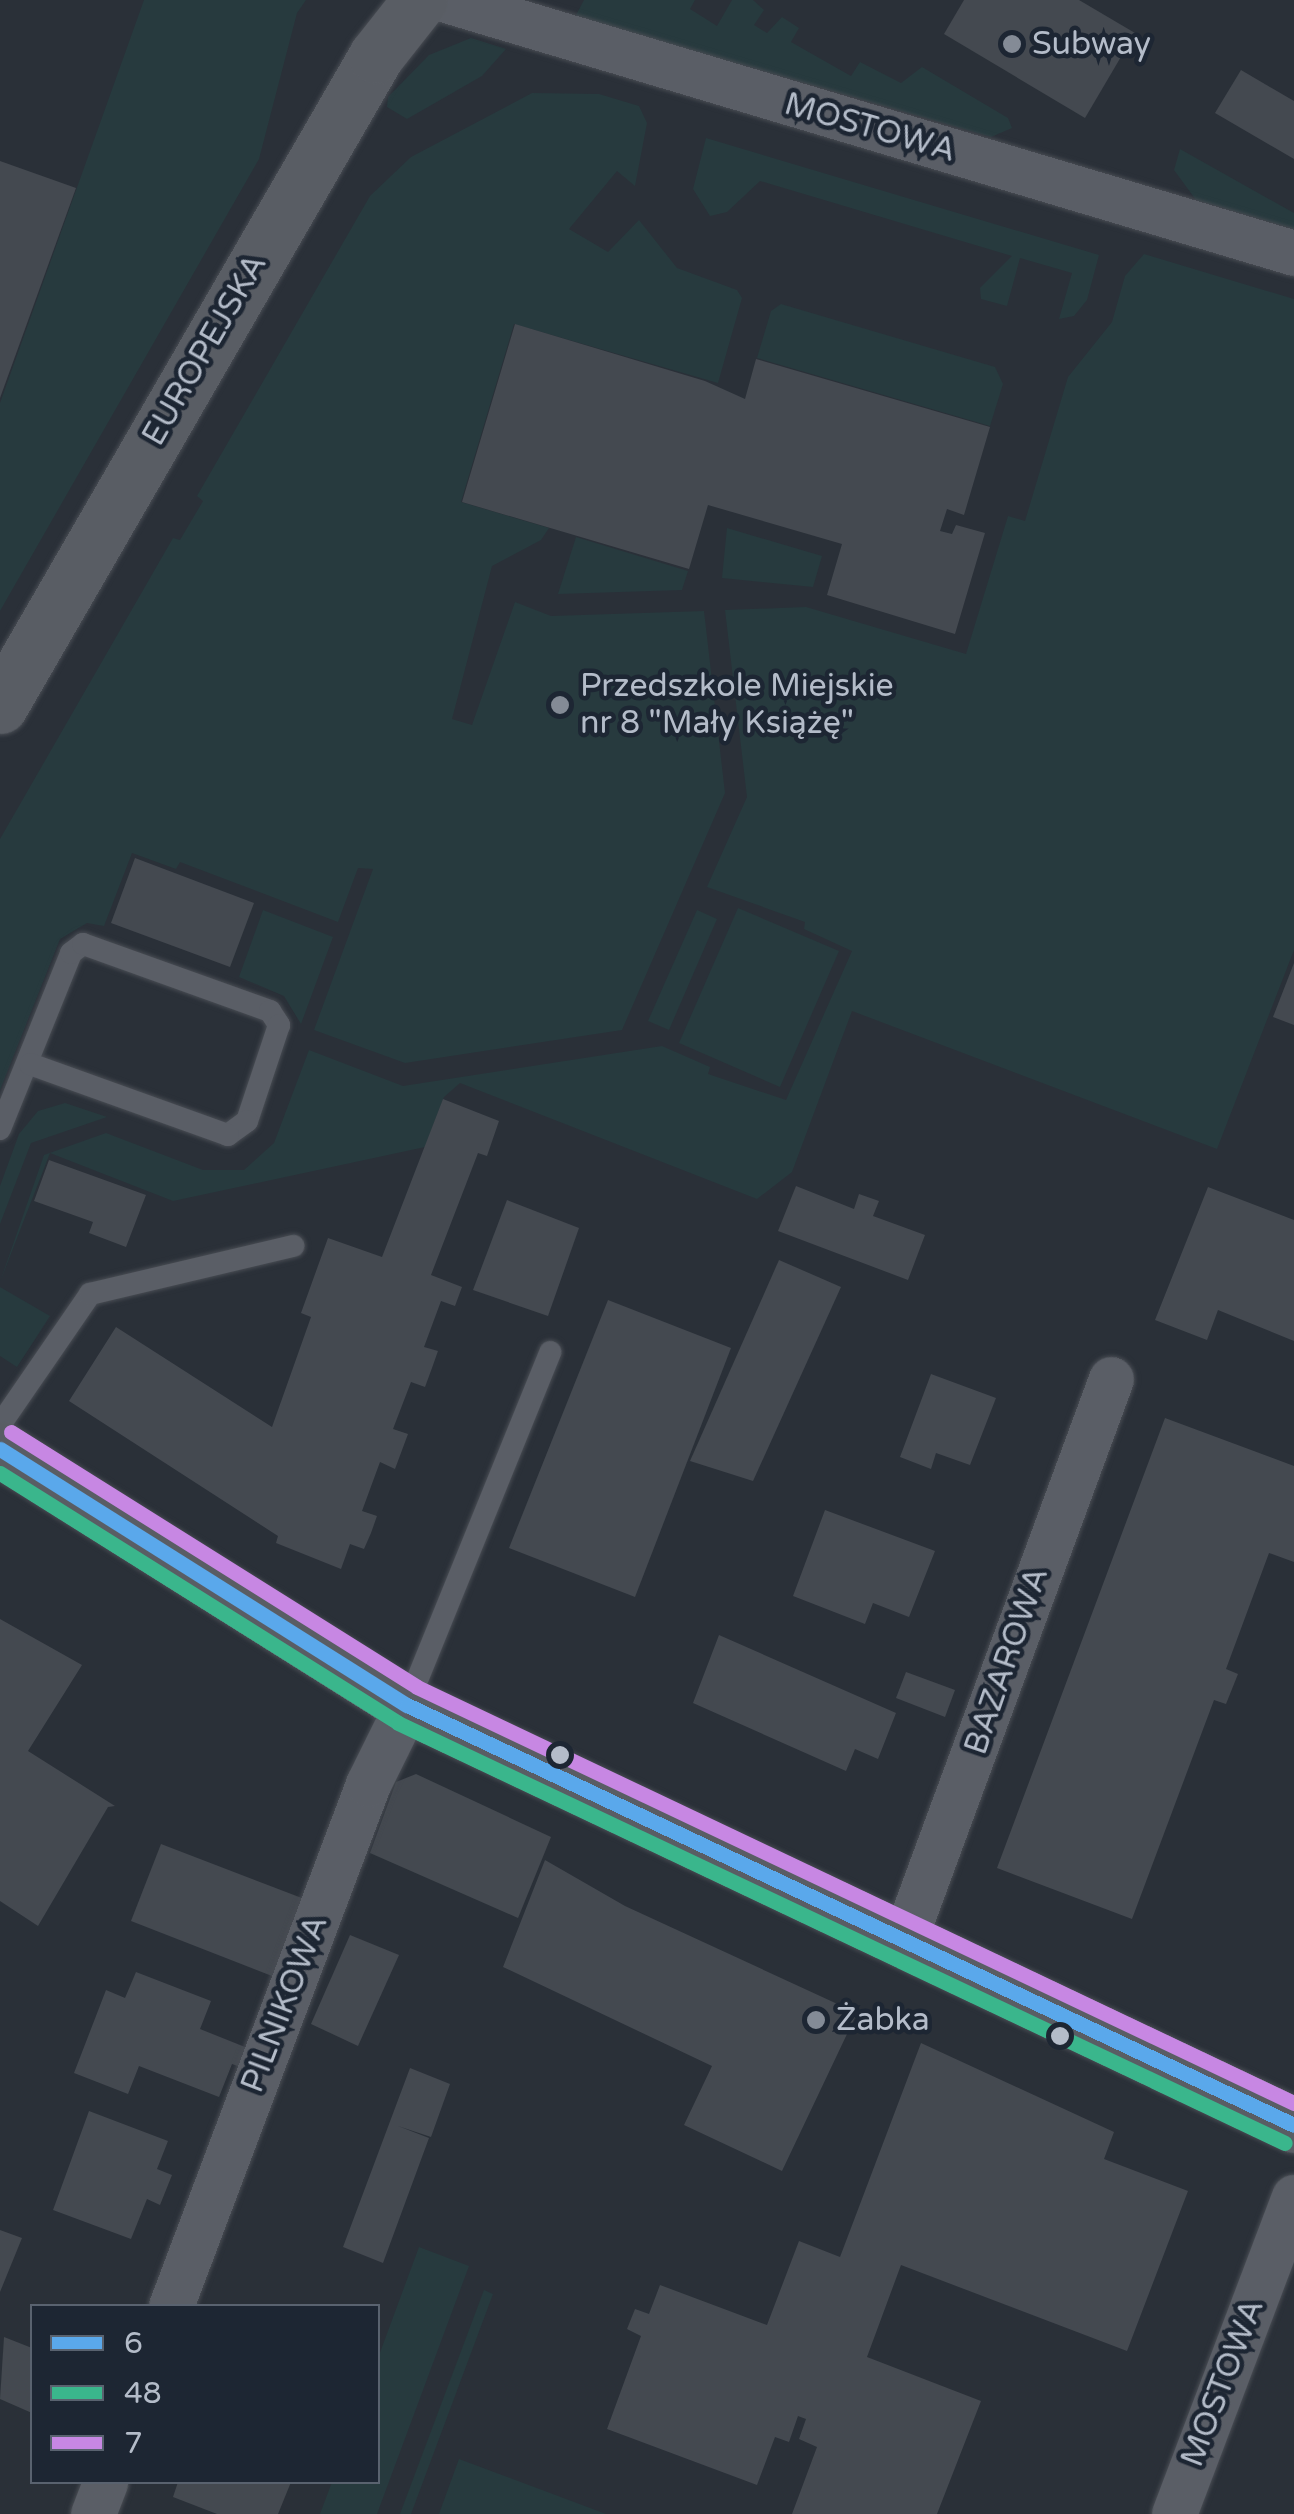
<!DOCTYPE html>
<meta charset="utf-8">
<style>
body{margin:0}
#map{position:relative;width:1294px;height:2514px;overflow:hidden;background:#2a3038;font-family:"Varela Round",sans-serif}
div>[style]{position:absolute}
.green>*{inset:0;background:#273a3e}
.building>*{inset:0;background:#444950}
.roads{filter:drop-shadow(0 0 2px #484c53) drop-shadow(0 0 2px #484c53)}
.lane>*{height:22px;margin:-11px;padding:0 11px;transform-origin:11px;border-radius:11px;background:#5a5e66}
.street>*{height:45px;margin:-22.5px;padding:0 22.5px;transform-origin:22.5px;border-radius:22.5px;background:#5a5e66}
.secondary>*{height:55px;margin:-27.5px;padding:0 27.5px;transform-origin:27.5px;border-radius:27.5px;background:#595d64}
.bus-1>*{height:15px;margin:-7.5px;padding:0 7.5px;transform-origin:7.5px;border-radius:7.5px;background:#5aa8eb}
.bus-2>*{height:15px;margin:-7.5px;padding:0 7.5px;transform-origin:7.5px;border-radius:7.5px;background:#3ab68c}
.bus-3>*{height:15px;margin:-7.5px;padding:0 7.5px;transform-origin:7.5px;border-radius:7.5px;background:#c787e3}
.dots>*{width:28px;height:28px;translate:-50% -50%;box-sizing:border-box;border:5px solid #1d2633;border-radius:50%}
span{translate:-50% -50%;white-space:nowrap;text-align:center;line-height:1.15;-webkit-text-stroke:9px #1d2633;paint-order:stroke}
.poi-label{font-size:32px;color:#b4bcc9}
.left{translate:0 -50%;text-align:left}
.street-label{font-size:32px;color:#b4bcc9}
.legend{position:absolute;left:30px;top:2304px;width:350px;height:180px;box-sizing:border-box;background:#1d2633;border:2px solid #59626f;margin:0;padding:12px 18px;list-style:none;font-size:30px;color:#b4bcc9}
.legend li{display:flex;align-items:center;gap:20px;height:50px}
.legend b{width:50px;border:2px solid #59626f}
</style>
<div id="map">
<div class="green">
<div style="clip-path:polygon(144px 0,306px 0,297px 13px,259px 159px,0 611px,0 403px)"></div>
<div style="clip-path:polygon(584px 0,695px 0,690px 9px,717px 26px,732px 0,753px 0,764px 10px,754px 25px,767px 33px,782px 17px,799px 28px,791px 42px,851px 76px,860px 62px,901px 83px,922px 67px,1008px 118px,1012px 128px,991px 137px,590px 21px,576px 15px)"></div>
<div style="clip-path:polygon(471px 38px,506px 49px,482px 76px,407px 119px,387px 107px,388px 97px,429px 55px)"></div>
<div style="clip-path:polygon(532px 93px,599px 94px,639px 106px,647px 123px,635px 186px,617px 171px,569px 229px,608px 252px,639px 220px,677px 268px,737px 290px,742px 298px,718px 383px,514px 324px,461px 502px,549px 528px,541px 540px,492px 566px,452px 719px,472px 725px,515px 602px,551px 616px,704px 611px,725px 793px,622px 1030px,405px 1063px,314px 1030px,373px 869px,358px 868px,338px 922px,180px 862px,176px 869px,132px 853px,104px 926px,87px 923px,60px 939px,0 1090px,0 839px,173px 538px,180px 540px,203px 501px,197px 496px,370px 196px,411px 157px)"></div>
<div style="clip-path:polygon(706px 138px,1099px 255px,1087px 300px,1074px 316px,1059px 319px,1072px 273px,1020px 258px,1007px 306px,981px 299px,980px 288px,1012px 256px,760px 181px,727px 212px,710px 216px,693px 189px)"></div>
<div style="clip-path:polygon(1180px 149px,1294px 213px,1294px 229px,1196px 200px,1174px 170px)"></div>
<div style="clip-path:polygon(1144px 254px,1294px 299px,1294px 950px,1217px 1149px,852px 1011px,792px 1172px,757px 1199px,460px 1083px,444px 1097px,425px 1147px,173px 1201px,50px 1153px,0 1282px,44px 1155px,106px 1133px,203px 1170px,244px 1170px,274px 1143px,309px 1050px,403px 1086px,662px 1046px,710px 1067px,708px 1074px,786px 1100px,852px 951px,804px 929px,805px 922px,707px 887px,747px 797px,725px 610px,806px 607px,966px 654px,1008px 516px,1025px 521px,1068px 377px,1112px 322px,1125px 276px)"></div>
<div style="clip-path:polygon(781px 304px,995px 367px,1003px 384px,990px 426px,757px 358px,771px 311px)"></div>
<div style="clip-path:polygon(727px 528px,822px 556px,813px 587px,722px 578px)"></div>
<div style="clip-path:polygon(576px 537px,688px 571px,682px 590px,558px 594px)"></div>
<div style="clip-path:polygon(738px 908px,839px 951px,780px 1087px,679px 1043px)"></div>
<div style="clip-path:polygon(263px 910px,333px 937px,301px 1024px,284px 996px,239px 977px)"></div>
<div style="clip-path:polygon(697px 910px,717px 919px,669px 1030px,648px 1021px)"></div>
<div style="clip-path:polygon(65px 1103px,107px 1117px,31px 1143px,0 1224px,0 1186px,19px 1134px,38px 1111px)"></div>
<div style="clip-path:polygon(0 1287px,50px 1316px,17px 1367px,0 1356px)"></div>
<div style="clip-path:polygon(419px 2247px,469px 2266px,377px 2514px,320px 2514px,332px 2482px,378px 2482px,378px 2358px)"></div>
<div style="clip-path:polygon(484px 2290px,493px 2294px,411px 2514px,400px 2514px)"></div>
<div style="clip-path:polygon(459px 2459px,606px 2514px,439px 2514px)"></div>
</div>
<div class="building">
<div style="clip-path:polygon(964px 0,1079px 0,1135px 33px,1085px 118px,944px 34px)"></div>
<div style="clip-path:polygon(1241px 70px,1294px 101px,1294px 159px,1215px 113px)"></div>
<div style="clip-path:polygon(0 161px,76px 188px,0 398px)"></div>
<div style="clip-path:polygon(515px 324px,705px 381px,745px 399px,756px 359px,990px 427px,964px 515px,947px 509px,940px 531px,952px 534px,956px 525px,985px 533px,955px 634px,827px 595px,842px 544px,708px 505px,689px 569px,462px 502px)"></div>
<div style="clip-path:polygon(135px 858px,254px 903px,230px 967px,111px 923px)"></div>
<div style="clip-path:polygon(1294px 963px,1294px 1025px,1273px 1017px)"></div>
<div style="clip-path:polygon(443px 1099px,499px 1121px,487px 1156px,478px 1153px,431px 1275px,462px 1287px,455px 1306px,441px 1301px,424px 1347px,438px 1351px,432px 1368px,425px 1387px,411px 1382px,393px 1429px,408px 1434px,395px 1469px,380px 1462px,362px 1511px,377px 1516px,371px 1533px,364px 1549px,350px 1544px,341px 1569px,276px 1543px,278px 1536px,69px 1401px,116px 1327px,272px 1427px,311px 1317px,301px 1313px,328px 1238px,382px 1257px)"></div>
<div style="clip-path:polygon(49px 1160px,146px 1195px,126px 1247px,89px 1233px,93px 1222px,34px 1201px)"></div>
<div style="clip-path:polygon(796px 1186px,854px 1209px,859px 1194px,879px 1201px,873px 1216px,925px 1235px,908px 1280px,778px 1231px)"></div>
<div style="clip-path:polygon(1208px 1187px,1294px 1220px,1294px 1341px,1218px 1310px,1207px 1340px,1155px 1320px)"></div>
<div style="clip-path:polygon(507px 1200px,579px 1228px,548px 1316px,473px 1290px)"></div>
<div style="clip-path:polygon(779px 1260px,841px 1287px,753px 1481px,690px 1461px)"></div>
<div style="clip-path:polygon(608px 1300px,731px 1348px,635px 1597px,509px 1548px)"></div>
<div style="clip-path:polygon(931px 1374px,996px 1398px,970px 1465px,936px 1453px,931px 1469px,900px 1457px)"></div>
<div style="clip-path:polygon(1165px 1418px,1294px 1466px,1294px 1562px,1269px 1553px,1226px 1669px,1238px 1674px,1226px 1704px,1214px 1700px,1132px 1919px,997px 1868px)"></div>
<div style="clip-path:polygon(825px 1510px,935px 1551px,909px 1617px,873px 1603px,865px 1624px,793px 1596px)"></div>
<div style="clip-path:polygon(0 1619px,82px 1665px,28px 1751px,115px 1806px,108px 1807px,38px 1926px,0 1901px)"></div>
<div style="clip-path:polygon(719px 1635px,896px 1713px,878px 1759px,855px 1749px,846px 1771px,693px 1703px)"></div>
<div style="clip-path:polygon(906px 1672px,955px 1690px,945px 1717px,896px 1698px)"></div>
<div style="clip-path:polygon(416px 1774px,551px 1837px,518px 1918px,370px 1853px,396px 1782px)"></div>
<div style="clip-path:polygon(161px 1844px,307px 1900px,277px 1978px,131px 1921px)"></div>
<div style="clip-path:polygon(545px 1860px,625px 1906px,857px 2013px,782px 2171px,684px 2125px,712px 2066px,503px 1967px)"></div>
<div style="clip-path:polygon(350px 1935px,399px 1955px,358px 2046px,311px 2024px)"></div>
<div style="clip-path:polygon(136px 1972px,211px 2001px,200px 2029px,250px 2049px,243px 2068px,232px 2064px,219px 2097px,139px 2066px,128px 2094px,74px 2073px,106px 1990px,125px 1998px)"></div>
<div style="clip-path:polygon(921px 2043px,1114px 2132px,1104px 2159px,1188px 2191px,1127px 2351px,901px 2265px,867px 2357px,981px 2401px,937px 2514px,792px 2514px,817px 2447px,799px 2439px,806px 2419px,798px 2416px,789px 2442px,775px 2437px,757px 2485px,607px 2429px,641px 2336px,627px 2329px,635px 2309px,649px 2314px,660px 2285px,767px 2325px,799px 2241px,840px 2257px)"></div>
<div style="clip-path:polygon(410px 2068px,450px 2084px,431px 2137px,398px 2126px,429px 2138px,383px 2263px,343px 2247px)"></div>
<div style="clip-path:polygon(89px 2111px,168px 2141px,157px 2169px,172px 2175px,160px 2205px,147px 2199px,131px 2239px,53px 2210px)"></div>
<div style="clip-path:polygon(0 2230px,22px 2238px,0 2292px)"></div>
<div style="clip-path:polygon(4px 2337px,32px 2348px,32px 2413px,0 2399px)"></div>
<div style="clip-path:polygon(178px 2482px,291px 2482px,278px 2514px,217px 2514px,173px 2497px)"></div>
</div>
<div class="roads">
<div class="lane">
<div style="left:0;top:1129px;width:190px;rotate:-68deg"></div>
<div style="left:71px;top:953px;width:15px;rotate:-37deg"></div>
<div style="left:83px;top:944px;width:199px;rotate:19.7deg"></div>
<div style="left:270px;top:1011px;width:17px;rotate:57deg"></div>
<div style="left:279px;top:1025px;width:101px;rotate:108.4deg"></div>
<div style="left:247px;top:1121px;width:24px;rotate:144deg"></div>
<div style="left:228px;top:1135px;width:210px;rotate:-160.3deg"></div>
<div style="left:0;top:1425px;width:159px;rotate:-55.5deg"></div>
<div style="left:90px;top:1294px;width:209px;rotate:-13.3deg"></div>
<div style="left:407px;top:1705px;width:381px;rotate:-67.9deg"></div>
</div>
<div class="street">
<div style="left:446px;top:0;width:885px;rotate:16.61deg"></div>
<div style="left:903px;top:1943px;width:601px;rotate:-69.76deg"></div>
<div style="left:171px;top:2306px;width:558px;rotate:-69.32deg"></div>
<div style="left:368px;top:1784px;width:88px;rotate:-63.7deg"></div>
<div style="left:93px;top:2514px;width:34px;rotate:-69deg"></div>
<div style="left:1174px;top:2514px;width:339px;rotate:-69.3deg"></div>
</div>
<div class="secondary">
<div style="left:0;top:706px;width:751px;rotate:-59.95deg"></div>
<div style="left:376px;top:56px;width:71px;rotate:-51.8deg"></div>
<div style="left:0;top:1449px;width:481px;rotate:32.2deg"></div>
<div style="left:407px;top:1705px;width:981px;rotate:25.34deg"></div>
</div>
</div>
<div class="bus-1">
<div style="left:0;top:1449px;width:481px;rotate:32.2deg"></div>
<div style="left:407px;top:1705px;width:981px;rotate:25.34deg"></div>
</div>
<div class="bus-2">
<div style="left:0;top:1473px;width:470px;rotate:32.1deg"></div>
<div style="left:398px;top:1723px;width:981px;rotate:25.34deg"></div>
</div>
<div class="bus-3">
<div style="left:11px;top:1432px;width:479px;rotate:32.1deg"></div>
<div style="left:417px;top:1687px;width:971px;rotate:25.38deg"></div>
</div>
<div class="dots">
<div style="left:1012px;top:44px;background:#848b96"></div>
<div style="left:560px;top:705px;background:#848b96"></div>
<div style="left:560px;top:1755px;background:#b4bcc9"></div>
<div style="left:816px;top:2020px;background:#848b96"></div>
<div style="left:1060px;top:2036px;background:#b4bcc9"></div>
</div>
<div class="poi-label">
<span class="left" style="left:1032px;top:44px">Subway</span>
<span class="left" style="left:580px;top:705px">Przedszkole Miejskie<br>nr 8 "Mały Książę"</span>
<span class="left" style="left:836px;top:2020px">Żabka</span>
</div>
<div class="street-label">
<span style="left:870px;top:128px;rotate:16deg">MOSTOWA</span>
<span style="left:205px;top:350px;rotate:-60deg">EUROPEJSKA</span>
<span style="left:1007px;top:1661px;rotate:-71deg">BAZAROWA</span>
<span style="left:285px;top:2004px;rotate:-69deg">PILNIKOWA</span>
<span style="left:1223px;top:2383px;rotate:-69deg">MOSTOWA</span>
</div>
<ul class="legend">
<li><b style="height:12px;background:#5aa8eb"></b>6</li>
<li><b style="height:12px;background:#3ab68c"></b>48</li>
<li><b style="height:12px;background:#c787e3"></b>7</li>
</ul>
</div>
